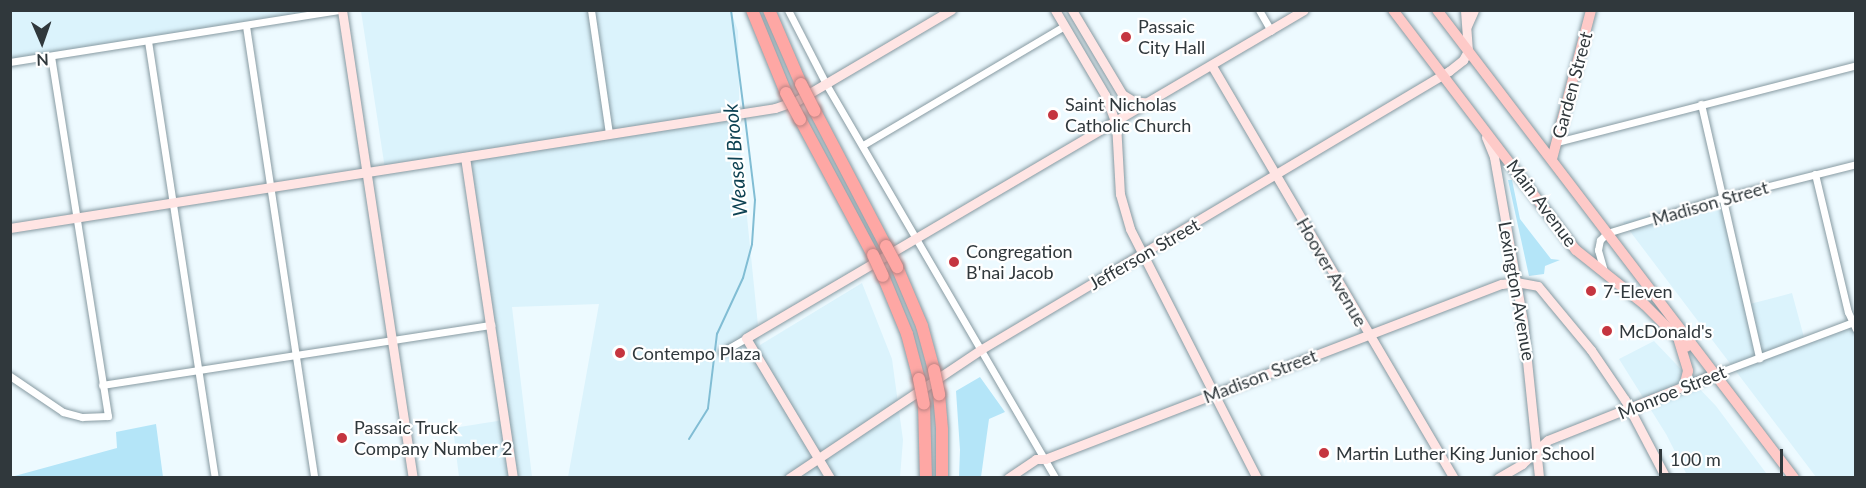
<!DOCTYPE html>
<style>
body{margin:0}
#map{position:relative;width:1866px;height:488px;overflow:hidden;background:#edfaff;font-family:Lato,sans-serif}
div>[style]{position:absolute}
.built>*{inset:0;background:#dbf3fc}
.green>*{inset:0;background:#b4e5f8}
.stream>*{height:2px;margin:-1px;padding:0 1px;transform-origin:1px;border-radius:1px;background:#81bdd4}
.roads{filter:drop-shadow(0 0 2px #879aa2) drop-shadow(0 0 2px #879aa2)}
.street>*{height:7px;margin:-3.5px;padding:0 3.5px;transform-origin:3.5px;border-radius:3.5px;background:#fff}
.secondary>*{height:9px;margin:-4.5px;padding:0 4.5px;transform-origin:4.5px;border-radius:4.5px;background:#ffe5e4}
.primary>*{height:10px;margin:-5px;padding:0 5px;transform-origin:5px;border-radius:5px;background:#fecac8}
.highway>*{height:12px;margin:-6px;padding:0 6px;transform-origin:6px;border-radius:6px;background:#fea7a4}
.bridges{filter:drop-shadow(0 0 2px #b68080) drop-shadow(0 0 2px #b68080)}
.highway-bridge>*{height:12px;margin:-6px;padding:0 6px;transform-origin:6px;border-radius:6px;background:#fea7a4}
.dots>*{width:16px;height:16px;translate:-50% -50%;box-sizing:border-box;border:3px solid #fff;border-radius:50%}
span{translate:-50% -50%;white-space:nowrap;text-align:center;line-height:1.15;-webkit-text-stroke:4.5px #fff;paint-order:stroke}
.poi-label{font-size:18px;color:#30383c}
.left{translate:0 -50%;text-align:left}
.street-label{font-size:18px;color:#30383c}
.water-label{font-size:20px;color:#0e4253;font-style:italic}
.frame{position:absolute;inset:0;border:12px solid #30383c;pointer-events:none}
.north{position:absolute;left:12px;top:12px;width:60px;height:60px;-webkit-text-stroke:4px #fff;paint-order:stroke;rotate:178deg;font-size:16px;font-weight:700;line-height:24px;text-align:center;color:#30383c}
.north::after{content:'';display:block;margin:auto;width:21px;height:27px;background:#30383c;clip-path:polygon(50% 0,100% 100%,50% 72%,0 100%)}
.scale{position:absolute;left:1659px;top:449px;width:124px;height:27px;box-sizing:border-box;border:3px solid #30383c;border-top:0;padding-left:8px;font-size:18px;line-height:21px;white-space:nowrap;color:#30383c;-webkit-text-stroke:4px #fff;paint-order:stroke}
</style>
<div id="map">
<div class="built">
<div style="clip-path:polygon(11px 11px,323px 11px,11px 62px)"></div>
<div style="clip-path:polygon(361px 11px,731px 11px,738px 31px,740px 148px,760px 345px,862px 283px,892px 359px,903px 440px,900px 477px,568px 477px,599px 304px,512px 307px,532px 477px,459px 477px,453px 428px,504px 420px,464px 159px,385px 169px)"></div>
<div style="clip-path:polygon(1721px 197px,1746px 305px,1792px 293px,1805px 341px,1854px 322px,1855px 477px,1816px 477px,1623px 222px)"></div>
<div style="clip-path:polygon(1654px 341px,1716px 406px,1769px 477px,1688px 477px,1666px 434px,1619px 359px)"></div>
</div>
<div class="green">
<div style="clip-path:polygon(1508px 180px,1512px 180px,1520px 219px,1551px 259px,1560px 260px,1545px 266px,1544px 274px,1529px 276px)"></div>
<div style="clip-path:polygon(980px 377px,1005px 412px,989px 419px,981px 477px,959px 477px,960px 450px,956px 391px)"></div>
<div style="clip-path:polygon(156px 424px,163px 477px,11px 477px,117px 448px,116px 432px)"></div>
</div>
<div class="stream">
<div style="left:731px;top:10px;width:102px;rotate:82.7deg"></div>
<div style="left:689px;top:439px;width:36px;rotate:-58deg"></div>
<div style="left:708px;top:408px;width:75px;rotate:-83.1deg"></div>
<div style="left:717px;top:334px;width:62px;rotate:-65.1deg"></div>
<div style="left:743px;top:278px;width:35px;rotate:-75deg"></div>
<div style="left:752px;top:244px;width:44px;rotate:-86.1deg"></div>
<div style="left:755px;top:200px;width:84px;rotate:-96.9deg"></div>
</div>
<div class="roads">
<div class="street">
<div style="left:591px;top:10px;width:125px;rotate:81.7deg"></div>
<div style="left:788px;top:10px;width:83px;rotate:62.8deg"></div>
<div style="left:826px;top:84px;width:456px;rotate:59.8deg"></div>
<div style="left:1259px;top:10px;width:24px;rotate:60deg"></div>
<div style="left:246px;top:26px;width:457px;rotate:81.4deg"></div>
<div style="left:148px;top:41px;width:442px;rotate:81.3deg"></div>
<div style="left:10px;top:62px;width:331px;rotate:-9deg"></div>
<div style="left:1701px;top:104px;width:261px;rotate:77.1deg"></div>
<div style="left:1557px;top:142px;width:309px;rotate:-14.4deg"></div>
<div style="left:863px;top:145px;width:234px;rotate:-30.6deg"></div>
<div style="left:1815px;top:174px;width:142px;rotate:76.6deg"></div>
<div style="left:1848px;top:312px;width:19px;rotate:65deg"></div>
<div style="left:1604px;top:271px;width:22px;rotate:-106deg"></div>
<div style="left:1598px;top:250px;width:10px;rotate:-79deg"></div>
<div style="left:1600px;top:240px;width:10px;rotate:-45deg"></div>
<div style="left:1607px;top:233px;width:119px;rotate:-17.1deg"></div>
<div style="left:1721px;top:198px;width:139px;rotate:-14.1deg"></div>
<div style="left:722px;top:352px;width:28px;rotate:-30deg"></div>
<div style="left:1715px;top:374px;width:151px;rotate:-20.6deg"></div>
<div style="left:10px;top:376px;width:64px;rotate:34.2deg"></div>
<div style="left:63px;top:412px;width:20px;rotate:15deg"></div>
<div style="left:82px;top:417px;width:26px;rotate:-2deg"></div>
<div style="left:108px;top:416px;width:364px;rotate:-99deg"></div>
<div style="left:102px;top:385px;width:394px;rotate:-8.8deg"></div>
</div>
<div class="secondary">
<div style="left:342px;top:10px;width:473px;rotate:81.4deg"></div>
<div style="left:1055px;top:10px;width:99px;rotate:59.5deg"></div>
<div style="left:1105px;top:95px;width:30px;rotate:69deg"></div>
<div style="left:1116px;top:123px;width:71px;rotate:86.8deg"></div>
<div style="left:1120px;top:194px;width:36px;rotate:74deg"></div>
<div style="left:1130px;top:229px;width:280px;rotate:63deg"></div>
<div style="left:1072px;top:10px;width:98px;rotate:59.2deg"></div>
<div style="left:1122px;top:94px;width:13px;rotate:32deg"></div>
<div style="left:1133px;top:101px;width:17px;rotate:7deg"></div>
<div style="left:1467px;top:26px;width:17px;rotate:-66deg"></div>
<div style="left:1212px;top:66px;width:478px;rotate:59.6deg"></div>
<div style="left:1486px;top:137px;width:22px;rotate:68deg"></div>
<div style="left:1494px;top:157px;width:168px;rotate:80deg"></div>
<div style="left:1523px;top:322px;width:157px;rotate:84.1deg"></div>
<div style="left:465px;top:157px;width:325px;rotate:81.5deg"></div>
<div style="left:10px;top:228px;width:774px;rotate:-8.91deg"></div>
<div style="left:775px;top:108px;width:24px;rotate:-19deg"></div>
<div style="left:798px;top:100px;width:178px;rotate:-30.5deg"></div>
<div style="left:789px;top:478px;width:230px;rotate:-33.8deg"></div>
<div style="left:980px;top:350px;width:546px;rotate:-30.75deg"></div>
<div style="left:1449px;top:71px;width:18px;rotate:-38deg"></div>
<div style="left:1463px;top:60px;width:10px;rotate:-61deg"></div>
<div style="left:1468px;top:51px;width:41px;rotate:-94.2deg"></div>
<div style="left:830px;top:478px;width:163px;rotate:-121deg"></div>
<div style="left:746px;top:338px;width:647px;rotate:-30.45deg"></div>
<div style="left:1008px;top:478px;width:34px;rotate:-34deg"></div>
<div style="left:1036px;top:459px;width:9px"></div>
<div style="left:1045px;top:459px;width:489px;rotate:-21deg"></div>
<div style="left:1502px;top:284px;width:14px;rotate:-8deg"></div>
<div style="left:1516px;top:282px;width:22px;rotate:10deg"></div>
<div style="left:1538px;top:286px;width:83px;rotate:50.4deg"></div>
<div style="left:1591px;top:350px;width:60px;rotate:55.8deg"></div>
<div style="left:1625px;top:400px;width:88px;rotate:62.3deg"></div>
<div style="left:1498px;top:478px;width:28px;rotate:-30deg"></div>
<div style="left:1522px;top:464px;width:35px;rotate:-43deg"></div>
<div style="left:1548px;top:440px;width:180px;rotate:-21.6deg"></div>
</div>
<div class="primary">
<div style="left:1393px;top:10px;width:302px;rotate:52.7deg"></div>
<div style="left:1576px;top:250px;width:88px;rotate:38.6deg"></div>
<div style="left:1645px;top:305px;width:59px;rotate:45deg"></div>
<div style="left:1437px;top:10px;width:589px;rotate:52.66deg"></div>
<div style="left:1552px;top:159px;width:154px;rotate:-75.3deg"></div>
<div style="left:1679px;top:341px;width:31px;rotate:73deg"></div>
<div style="left:1688px;top:371px;width:16px;rotate:104deg"></div>
</div>
<div class="highway">
<div style="left:752px;top:10px;width:90px;rotate:67.7deg"></div>
<div style="left:769px;top:10px;width:81px;rotate:66.6deg"></div>
<div style="left:815px;top:111px;width:153px;rotate:62.3deg"></div>
<div style="left:800px;top:119px;width:154px;rotate:61.8deg"></div>
<div style="left:897px;top:267px;width:64px;rotate:67deg"></div>
<div style="left:922px;top:326px;width:46px;rotate:74.7deg"></div>
<div style="left:883px;top:276px;width:63px;rotate:67.5deg"></div>
<div style="left:907px;top:334px;width:47px;rotate:75.1deg"></div>
<div style="left:939px;top:394px;width:36px;rotate:85deg"></div>
<div style="left:942px;top:430px;width:48px;rotate:90deg"></div>
<div style="left:924px;top:404px;width:74px;rotate:88.5deg"></div>
</div>
</div>
<div class="bridges">
<div class="highway-bridge">
<div style="left:801px;top:84px;width:30px;rotate:63deg"></div>
<div style="left:786px;top:93px;width:30px;rotate:62deg"></div>
<div style="left:886px;top:246px;width:24px;rotate:62deg"></div>
<div style="left:873px;top:255px;width:23px;rotate:65deg"></div>
<div style="left:934px;top:370px;width:25px;rotate:78deg"></div>
<div style="left:919px;top:379px;width:25px;rotate:79deg"></div>
</div>
</div>
<div class="dots">
<div style="left:1126px;top:37px;background:#c5353f"></div>
<div style="left:1053px;top:115px;background:#c5353f"></div>
<div style="left:954px;top:262px;background:#c5353f"></div>
<div style="left:1591px;top:291px;background:#c5353f"></div>
<div style="left:1607px;top:331px;background:#c5353f"></div>
<div style="left:620px;top:353px;background:#c5353f"></div>
<div style="left:342px;top:438px;background:#c5353f"></div>
<div style="left:1324px;top:453px;background:#c5353f"></div>
</div>
<div class="poi-label">
<span class="left" style="left:1138px;top:37px">Passaic<br>City Hall</span>
<span class="left" style="left:1065px;top:115px">Saint Nicholas<br>Catholic Church</span>
<span class="left" style="left:966px;top:262px">Congregation<br>B'nai Jacob</span>
<span class="left" style="left:1603px;top:291px">7-Eleven</span>
<span class="left" style="left:1619px;top:331px">McDonald's</span>
<span class="left" style="left:632px;top:353px">Contempo Plaza</span>
<span class="left" style="left:354px;top:438px">Passaic Truck<br>Company Number 2</span>
<span class="left" style="left:1336px;top:453px">Martin Luther King Junior School</span>
</div>
<div class="street-label">
<span style="left:1572px;top:85px;rotate:-75deg">Garden Street</span>
<span style="left:1542px;top:203px;rotate:53deg">Main Avenue</span>
<span style="left:1710px;top:203px;rotate:-16deg">Madison Street</span>
<span style="left:1144px;top:254px;rotate:-30deg">Jefferson Street</span>
<span style="left:1332px;top:272px;rotate:60deg">Hoover Avenue</span>
<span style="left:1517px;top:291px;rotate:80deg">Lexington Avenue</span>
<span style="left:1260px;top:376px;rotate:-21deg">Madison Street</span>
<span style="left:1672px;top:392px;rotate:-22deg">Monroe Street</span>
</div>
<div class="water-label">
<span style="left:735px;top:160px;rotate:-95deg">Weasel Brook</span>
</div>
<div class="frame"></div>
<div class="north">N</div>
<div class="scale">100 m</div>
</div>
